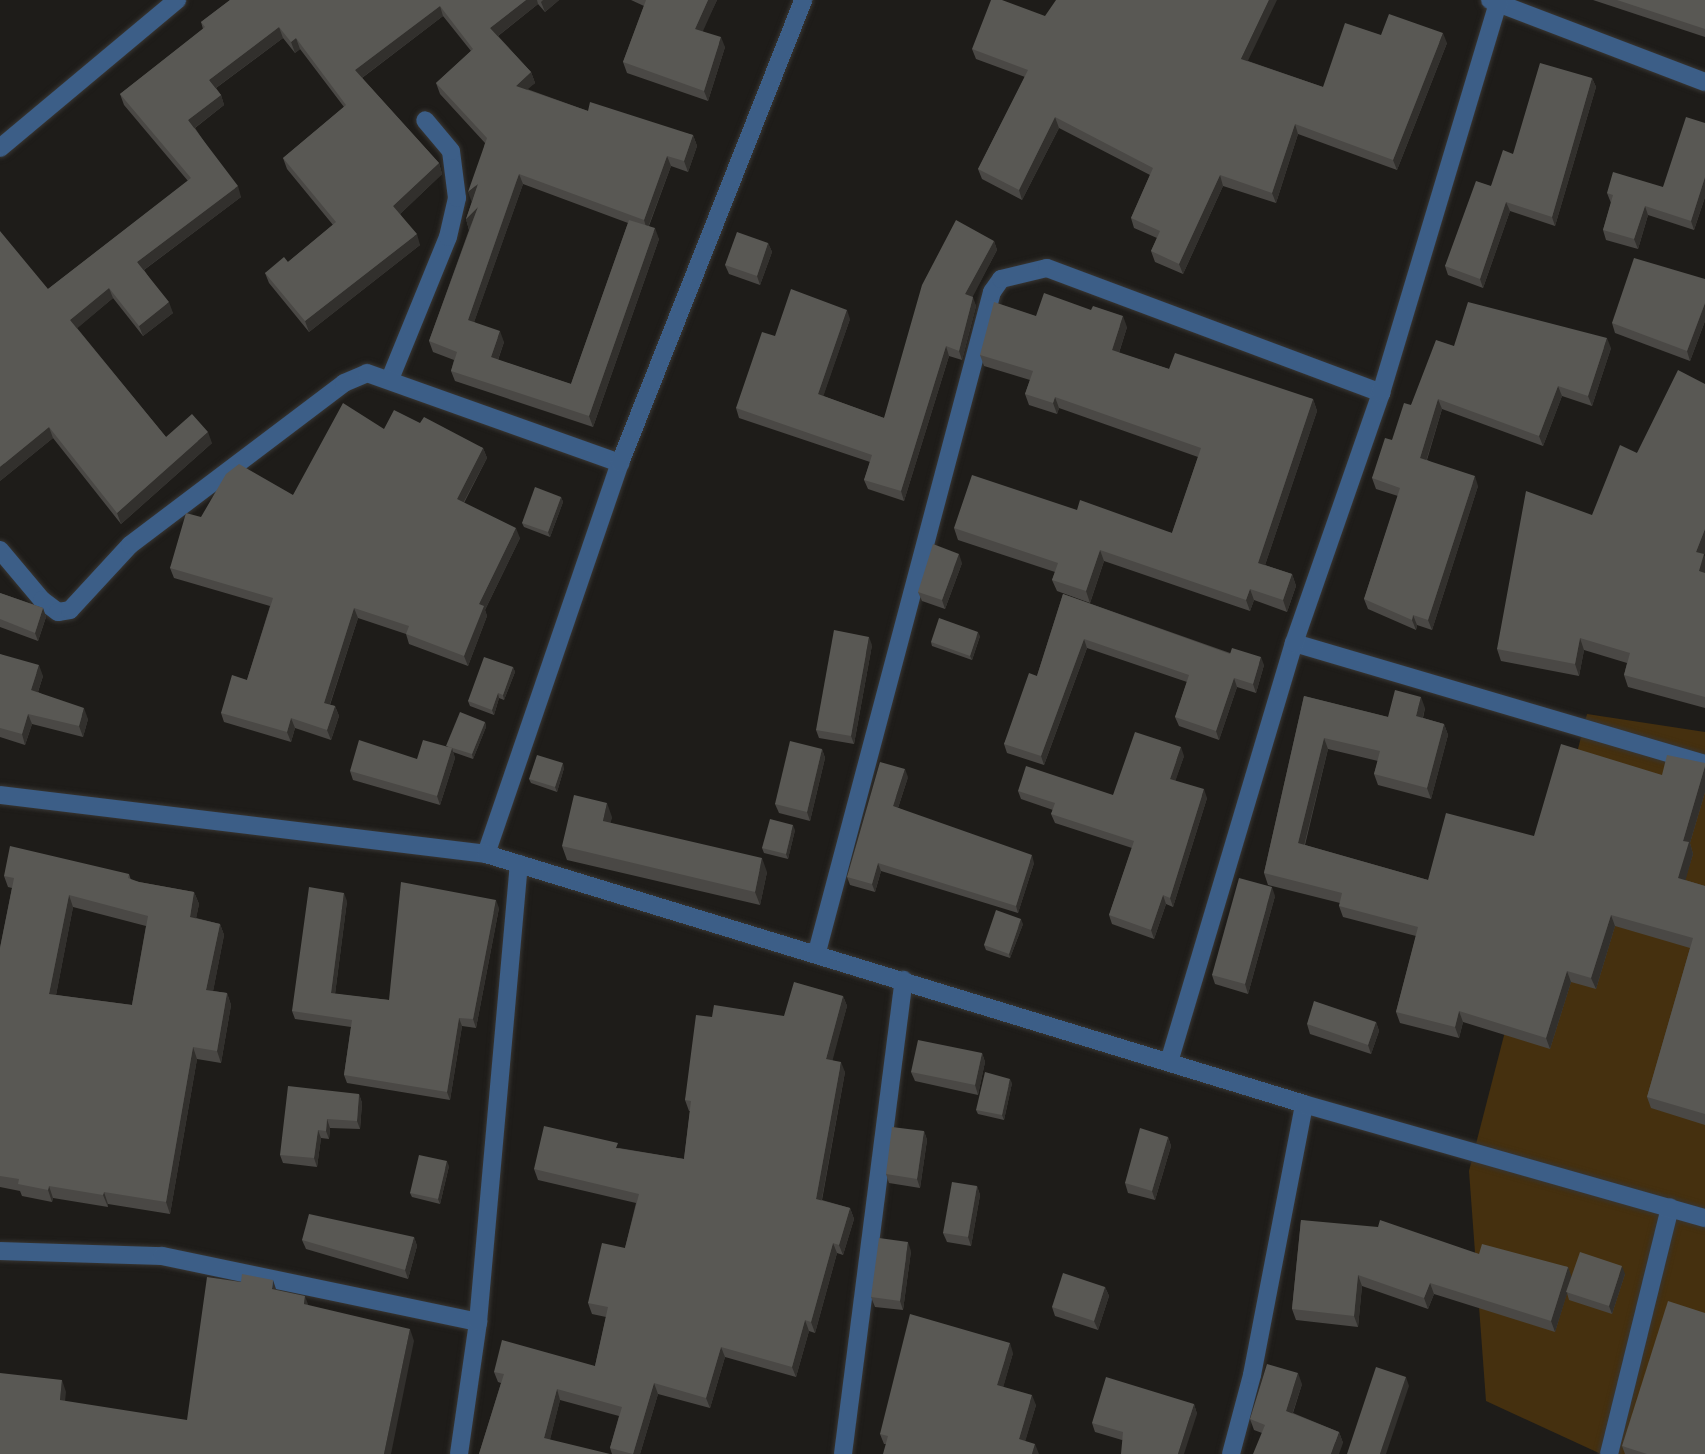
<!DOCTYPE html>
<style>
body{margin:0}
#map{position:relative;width:1705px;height:1454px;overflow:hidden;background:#1e1c19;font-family:Lora,serif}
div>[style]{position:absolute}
.green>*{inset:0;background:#45300f}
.roads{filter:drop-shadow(0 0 2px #383633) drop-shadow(0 0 2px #383633)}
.minor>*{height:18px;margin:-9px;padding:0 9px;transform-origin:9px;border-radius:9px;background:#3c5e87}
.tertiary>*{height:18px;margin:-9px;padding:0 9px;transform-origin:9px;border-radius:9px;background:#3c5e87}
.wall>*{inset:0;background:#4a4845}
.shaded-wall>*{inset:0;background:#32302d}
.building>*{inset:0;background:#595854}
span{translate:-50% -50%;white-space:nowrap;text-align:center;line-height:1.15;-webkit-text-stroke:5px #1e1c19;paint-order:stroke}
</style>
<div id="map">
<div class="green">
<div style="clip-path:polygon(1587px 714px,1705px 732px,1705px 1454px,1601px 1454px,1486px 1401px,1469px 1171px)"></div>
</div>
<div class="roads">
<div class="minor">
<div style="left:1490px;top:0;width:230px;rotate:20.9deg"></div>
<div style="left:0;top:148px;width:231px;rotate:-39.9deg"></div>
<div style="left:390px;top:379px;width:153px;rotate:-67.8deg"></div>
<div style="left:448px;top:237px;width:40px;rotate:-77deg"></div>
<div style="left:457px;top:198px;width:47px;rotate:-97.3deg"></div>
<div style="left:451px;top:151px;width:40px;rotate:-130deg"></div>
<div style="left:0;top:550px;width:65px;rotate:50deg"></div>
<div style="left:42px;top:600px;width:20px;rotate:37deg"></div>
<div style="left:58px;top:612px;width:12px;rotate:-9deg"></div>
<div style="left:70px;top:610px;width:88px;rotate:-47.3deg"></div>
<div style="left:130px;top:545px;width:268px;rotate:-37.1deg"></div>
<div style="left:344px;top:383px;width:25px;rotate:-23deg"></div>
<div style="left:367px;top:373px;width:269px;rotate:19.6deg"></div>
<div style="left:1294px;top:643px;width:428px;rotate:16.4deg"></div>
<div style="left:486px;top:854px;width:413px;rotate:-71.1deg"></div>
<div style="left:620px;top:463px;width:498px;rotate:-68.4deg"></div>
<div style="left:817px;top:952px;width:683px;rotate:-75.15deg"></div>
<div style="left:992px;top:292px;width:16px;rotate:-55deg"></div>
<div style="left:1001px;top:279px;width:47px;rotate:-13.4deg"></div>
<div style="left:1047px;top:268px;width:357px;rotate:20.5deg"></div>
<div style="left:1169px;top:1062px;width:437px;rotate:-73.4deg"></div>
<div style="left:1294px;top:643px;width:265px;rotate:-70.8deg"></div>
<div style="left:1381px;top:393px;width:410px;rotate:-73.3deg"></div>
<div style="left:0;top:1251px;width:162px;rotate:1.8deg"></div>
<div style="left:162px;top:1256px;width:323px;rotate:11.8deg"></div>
<div style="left:459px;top:1454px;width:133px;rotate:-81.8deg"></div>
<div style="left:478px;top:1322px;width:460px;rotate:-84.9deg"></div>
<div style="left:843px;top:1454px;width:478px;rotate:-82.7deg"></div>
<div style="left:1231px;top:1454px;width:82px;rotate:-75.1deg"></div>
<div style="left:1252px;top:1375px;width:276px;rotate:-79.1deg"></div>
<div style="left:1609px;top:1454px;width:254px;rotate:-76.1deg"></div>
</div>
<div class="tertiary">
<div style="left:0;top:795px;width:490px;rotate:6.9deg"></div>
<div style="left:486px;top:854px;width:855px;rotate:16.99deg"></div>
<div style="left:1304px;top:1104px;width:417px;rotate:15.9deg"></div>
</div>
</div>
<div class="wall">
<div style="clip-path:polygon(evenodd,230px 0,559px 0,545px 12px,538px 4px,498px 36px,531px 72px,535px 83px,527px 89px,588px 111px,693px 135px,697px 146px,688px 172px,671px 166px,649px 226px,659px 239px,593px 427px,455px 381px,451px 371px,454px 360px,433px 352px,429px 341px,469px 230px,466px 219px,472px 202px,485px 143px,440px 94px,436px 83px,471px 51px,443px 16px,362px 78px,439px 163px,442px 174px,400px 214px,420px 245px,309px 332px,269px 283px,265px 273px,288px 262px,333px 225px,287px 169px,283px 158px,344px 107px,300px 49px,295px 53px,283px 38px,216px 88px,221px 95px,224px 105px,195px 128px,241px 197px,144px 270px,173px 313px,143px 336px,113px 298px,77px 328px,166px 437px,212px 443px,121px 524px,53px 438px,0 481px,48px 289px,188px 181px,124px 105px,120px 94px,203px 29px,201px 22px,230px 0,523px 184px,628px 223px,571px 384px,498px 360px,504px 342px,474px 322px,523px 184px)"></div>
<div style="clip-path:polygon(631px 0,717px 0,702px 31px,725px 47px,708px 101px,627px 73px,623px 62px,644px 6px)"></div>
<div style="clip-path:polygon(1593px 0,1705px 0,1705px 37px)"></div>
<div style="clip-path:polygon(1381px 35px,1447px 43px,1397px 170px,1298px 134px,1276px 203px,1223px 186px,1183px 274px,1155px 262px,1151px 251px,1157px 238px,1134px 228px,1131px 218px,1150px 175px,1059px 128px,1022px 200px,982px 179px,978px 169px,1025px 77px,976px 59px,972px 49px,1248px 61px,1323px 87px)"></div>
<div style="clip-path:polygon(1592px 78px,1596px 87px,1555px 226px,1510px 211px,1483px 288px,1448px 275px,1445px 266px,1491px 186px,1513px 154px)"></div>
<div style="clip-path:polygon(1705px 123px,1705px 197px,1694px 230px,1648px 215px,1638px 249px,1606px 240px,1603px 230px,1611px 203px,1607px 193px,1663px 187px)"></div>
<div style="clip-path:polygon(994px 241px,997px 250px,972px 297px,976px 306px,962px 360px,949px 356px,904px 501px,868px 489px,864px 480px,870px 462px,739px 418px,736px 408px,850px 319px,823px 396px,884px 418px)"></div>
<div style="clip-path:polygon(768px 243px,772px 252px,760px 285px,729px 274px,725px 265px)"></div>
<div style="clip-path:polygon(1705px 279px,1705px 321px,1690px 361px,1615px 333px,1612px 323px)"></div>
<div style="clip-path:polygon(1036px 316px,1127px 327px,1119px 353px,1169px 369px,1313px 399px,1317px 411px,1265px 565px,1292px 574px,1296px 586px,1287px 612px,1254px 600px,1250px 611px,1104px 561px,1090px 603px,1057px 591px,1052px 580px,1055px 572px,958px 540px,954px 528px,1077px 510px,1172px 533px,1198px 457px,1059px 408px,1057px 414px,1029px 405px,1025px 394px,1030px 380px,984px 366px,980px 355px)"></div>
<div style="clip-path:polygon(1454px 346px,1611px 348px,1592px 406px,1562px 396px,1543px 446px,1442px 409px,1427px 460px,1478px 486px,1432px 630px,1417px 625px,1416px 630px,1368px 609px,1364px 599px,1398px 496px,1376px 489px,1372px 478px,1411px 405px)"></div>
<div style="clip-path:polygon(1705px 384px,1705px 552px,1704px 555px,1705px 558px,1705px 708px,1628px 687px,1624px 675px,1627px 663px,1584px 650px,1579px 676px,1501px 661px,1497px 649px,1637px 453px)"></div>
<div style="clip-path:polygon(420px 423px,483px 448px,487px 458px,464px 503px,520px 538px,485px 610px,487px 616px,468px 666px,409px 644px,406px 634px,358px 618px,330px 705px,335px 706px,339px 716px,331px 740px,295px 728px,291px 742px,224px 722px,221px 713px,247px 680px,270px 606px,174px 578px,170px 568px,201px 517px,293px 495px,384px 429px)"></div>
<div style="clip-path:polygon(561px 497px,563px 502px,550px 537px,524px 527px,522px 523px)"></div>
<div style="clip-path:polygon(962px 563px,945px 609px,922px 601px,918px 592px)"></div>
<div style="clip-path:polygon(0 593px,43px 608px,46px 617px,38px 641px,0 627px)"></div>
<div style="clip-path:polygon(1063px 594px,1264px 665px,1256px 693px,1237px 687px,1219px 740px,1179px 726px,1175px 717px,1187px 682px,1087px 648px,1044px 765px,1007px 753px,1004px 744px,1037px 676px)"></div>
<div style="clip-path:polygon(980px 636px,972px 660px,932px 646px,931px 642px)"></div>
<div style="clip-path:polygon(872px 645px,854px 744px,819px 738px,816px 730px)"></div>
<div style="clip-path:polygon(0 654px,43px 676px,38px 692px,88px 719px,83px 737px,32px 724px,25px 745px,0 737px)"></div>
<div style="clip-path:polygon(513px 667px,515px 672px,504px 700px,499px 698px,494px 715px,470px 706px,468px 701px)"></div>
<div style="clip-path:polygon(1304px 696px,1388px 717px,1425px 708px,1423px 718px,1444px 724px,1448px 735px,1431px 799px,1378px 785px,1374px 774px,1378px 761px,1328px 749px,1305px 845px,1428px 880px,1534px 836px,1662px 775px,1705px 763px,1705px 792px,1690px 843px,1693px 854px,1685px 880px,1705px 886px,1705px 1125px,1651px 1108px,1647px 1097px,1690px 948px,1615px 926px,1596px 989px,1571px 982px,1550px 1049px,1463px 1022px,1459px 1038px,1400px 1023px,1396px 1012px,1416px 936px,1343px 917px,1339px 906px,1340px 903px,1268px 885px,1264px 873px)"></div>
<div style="clip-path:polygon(485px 722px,486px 727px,473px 759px,453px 752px,455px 758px,440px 805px,353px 780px,350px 771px,417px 759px,447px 747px)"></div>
<div style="clip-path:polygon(822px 749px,825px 758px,810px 821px,779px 813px,775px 804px)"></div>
<div style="clip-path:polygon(1184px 756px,1175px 781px,1207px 798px,1173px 907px,1166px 904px,1154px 939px,1112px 924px,1109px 915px,1132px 848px,1055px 823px,1051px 814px,1053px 810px,1021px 799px,1018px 791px,1113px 795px)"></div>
<div style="clip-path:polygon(564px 768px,557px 792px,531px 783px,529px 779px)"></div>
<div style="clip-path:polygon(908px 777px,898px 808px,1034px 863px,1018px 913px,881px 871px,875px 892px,850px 885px,847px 877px)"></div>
<div style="clip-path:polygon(612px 817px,610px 823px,767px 872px,760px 905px,567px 860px,562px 846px)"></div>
<div style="clip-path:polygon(795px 830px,788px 859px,764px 853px,762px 848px)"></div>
<div style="clip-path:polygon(evenodd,129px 874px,131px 880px,139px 882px,194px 892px,199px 904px,196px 918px,220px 924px,224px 935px,213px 991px,227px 993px,231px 1005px,221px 1063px,197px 1059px,170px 1214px,108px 1204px,108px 1207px,53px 1198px,52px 1202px,22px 1196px,20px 1191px,0 1187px,0 948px,12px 888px,8px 887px,4px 876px,129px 874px,73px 907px,146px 926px,132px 1005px,56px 995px,73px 907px)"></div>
<div style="clip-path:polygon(1275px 896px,1248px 994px,1215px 984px,1212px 975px)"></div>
<div style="clip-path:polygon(347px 901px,335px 994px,389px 1000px,499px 908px,476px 1028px,462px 1026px,450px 1100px,347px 1083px,344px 1075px,351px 1027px,295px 1019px,292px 1011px)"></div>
<div style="clip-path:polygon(1023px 924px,1010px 958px,986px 950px,984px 945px)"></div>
<div style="clip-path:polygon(843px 996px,847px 1006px,832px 1060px,845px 1072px,822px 1200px,850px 1208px,854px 1219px,843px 1255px,837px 1253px,815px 1333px,809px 1331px,796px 1377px,725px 1357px,710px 1408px,658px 1394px,640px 1454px,612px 1454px,610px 1448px,619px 1416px,560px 1400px,550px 1439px,479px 1454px,501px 1383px,498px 1382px,494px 1372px,595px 1366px,606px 1317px,592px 1314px,588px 1303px,625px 1248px,636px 1203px,538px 1180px,534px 1169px,619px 1148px,684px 1159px,690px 1111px,689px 1111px,685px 1100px,712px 1017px,784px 1016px)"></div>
<div style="clip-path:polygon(1376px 1022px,1379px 1031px,1371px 1054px,1310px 1034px,1307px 1024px)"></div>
<div style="clip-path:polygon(982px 1053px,985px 1062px,978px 1095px,915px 1081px,911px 1072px)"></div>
<div style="clip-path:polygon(1012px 1083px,1004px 1120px,978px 1114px,976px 1110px)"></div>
<div style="clip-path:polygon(359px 1094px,362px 1103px,360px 1129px,330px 1128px,329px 1139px,321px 1138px,317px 1167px,283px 1163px,280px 1155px)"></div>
<div style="clip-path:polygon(924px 1131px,927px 1140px,920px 1188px,889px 1183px,886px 1174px)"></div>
<div style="clip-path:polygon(1168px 1137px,1171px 1146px,1155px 1200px,1128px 1193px,1125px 1183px)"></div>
<div style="clip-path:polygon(449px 1166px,440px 1204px,412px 1197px,410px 1193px)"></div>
<div style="clip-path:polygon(977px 1186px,980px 1195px,971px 1246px,947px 1242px,943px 1233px)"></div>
<div style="clip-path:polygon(1301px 1220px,1479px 1254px,1568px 1267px,1571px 1277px,1625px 1274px,1612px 1314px,1569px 1300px,1567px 1293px,1555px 1332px,1434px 1294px,1428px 1309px,1362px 1286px,1358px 1327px,1296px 1320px,1292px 1309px)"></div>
<div style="clip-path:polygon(414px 1237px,417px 1246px,408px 1279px,306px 1249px,302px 1240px)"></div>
<div style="clip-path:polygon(911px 1251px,903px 1310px,875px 1307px,871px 1297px)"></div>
<div style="clip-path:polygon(1105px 1287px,1109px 1296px,1098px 1330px,1055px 1316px,1052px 1307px)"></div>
<div style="clip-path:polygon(1013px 1353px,1003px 1387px,1036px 1405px,1025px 1441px,884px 1444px,880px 1434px)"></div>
<div style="clip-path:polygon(1302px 1384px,1293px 1413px,1339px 1432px,1343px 1443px,1262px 1433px,1254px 1430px,1250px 1419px)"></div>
<div style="clip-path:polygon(1194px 1404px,1197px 1414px,1122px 1440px,1095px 1432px,1092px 1423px)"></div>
<div style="clip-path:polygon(1622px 1446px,1705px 1454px,1625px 1454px)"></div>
</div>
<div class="shaded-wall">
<div style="clip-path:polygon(526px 0,537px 0,538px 4px,494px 39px,490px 28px)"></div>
<div style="clip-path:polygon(543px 0,559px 0,545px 12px,541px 2px)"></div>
<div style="clip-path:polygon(708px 0,717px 0,699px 40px,695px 29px)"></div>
<div style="clip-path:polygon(1269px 0,1277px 0,1244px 69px,1241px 59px)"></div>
<div style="clip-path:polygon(440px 6px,443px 16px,359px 80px,355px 70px)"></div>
<div style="clip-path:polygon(279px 27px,283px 38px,213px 90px,209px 80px)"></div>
<div style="clip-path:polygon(1443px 33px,1447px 43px,1397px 170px,1393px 160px)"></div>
<div style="clip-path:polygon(721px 37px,725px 47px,708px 101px,704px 91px)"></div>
<div style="clip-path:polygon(296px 38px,300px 49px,295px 53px,291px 42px)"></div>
<div style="clip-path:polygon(531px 72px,535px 83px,520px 96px,516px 86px)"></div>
<div style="clip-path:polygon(1592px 78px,1596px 87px,1555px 226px,1552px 217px)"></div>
<div style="clip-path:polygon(221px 95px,224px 105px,192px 130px,188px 120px)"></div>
<div style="clip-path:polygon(1055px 117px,1059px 128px,1022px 200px,1019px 190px)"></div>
<div style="clip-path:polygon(1295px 124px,1298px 134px,1276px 203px,1272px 193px)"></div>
<div style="clip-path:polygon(693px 135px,697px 146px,688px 172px,684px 161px)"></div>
<div style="clip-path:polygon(667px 156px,671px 166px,647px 230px,644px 220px)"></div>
<div style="clip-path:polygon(439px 163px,442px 174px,397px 217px,393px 206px)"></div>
<div style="clip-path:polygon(519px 174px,523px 184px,471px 331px,468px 320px)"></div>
<div style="clip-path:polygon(1220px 175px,1223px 186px,1183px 274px,1179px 264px)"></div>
<div style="clip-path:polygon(1705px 177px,1705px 197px,1694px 230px,1691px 221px)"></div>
<div style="clip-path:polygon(478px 184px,472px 203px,468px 192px)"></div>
<div style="clip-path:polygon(238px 186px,241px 197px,141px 272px,137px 262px)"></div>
<div style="clip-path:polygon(1506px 202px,1510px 211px,1483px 288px,1480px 279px)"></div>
<div style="clip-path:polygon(1645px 206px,1648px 215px,1638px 249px,1634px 239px)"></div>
<div style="clip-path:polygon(478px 207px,469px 230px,466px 219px)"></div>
<div style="clip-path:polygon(655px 228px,659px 239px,593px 427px,589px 416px)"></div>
<div style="clip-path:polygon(417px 234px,420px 245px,309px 332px,305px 321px)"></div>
<div style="clip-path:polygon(994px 241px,997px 250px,969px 304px,965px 294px)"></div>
<div style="clip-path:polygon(768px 243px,772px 252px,760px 285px,757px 276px)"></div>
<div style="clip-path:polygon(109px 288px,113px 298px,74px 331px,70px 320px)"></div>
<div style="clip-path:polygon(973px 297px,976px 306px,962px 360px,959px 351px)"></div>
<div style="clip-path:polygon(169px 302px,173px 313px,143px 336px,139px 326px)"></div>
<div style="clip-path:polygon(1705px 303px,1705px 321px,1690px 361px,1687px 351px)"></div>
<div style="clip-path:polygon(847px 310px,850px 319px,821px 403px,818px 394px)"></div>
<div style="clip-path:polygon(1123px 316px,1127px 327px,1116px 362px,1112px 350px)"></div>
<div style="clip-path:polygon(500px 331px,504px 342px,495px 368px,491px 357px)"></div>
<div style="clip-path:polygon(1607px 338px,1611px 348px,1592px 406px,1588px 396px)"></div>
<div style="clip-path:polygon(946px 346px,949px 356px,904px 501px,901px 491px)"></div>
<div style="clip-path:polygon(1558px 386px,1562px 396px,1543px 446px,1539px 436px)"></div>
<div style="clip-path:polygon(1055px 397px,1059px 408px,1057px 414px,1053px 403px)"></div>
<div style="clip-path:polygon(1313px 399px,1317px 411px,1262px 574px,1258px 563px)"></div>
<div style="clip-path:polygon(1438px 399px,1442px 409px,1424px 468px,1420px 458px)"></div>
<div style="clip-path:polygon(49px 427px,53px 438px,0 481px,0 467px)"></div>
<div style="clip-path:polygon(208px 432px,212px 443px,121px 524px,117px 513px)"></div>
<div style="clip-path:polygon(483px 448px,487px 458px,460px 509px,457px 499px)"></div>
<div style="clip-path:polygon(1475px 476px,1478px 486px,1432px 630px,1428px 620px)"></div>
<div style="clip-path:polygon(561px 497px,563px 502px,550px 537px,548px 532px)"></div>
<div style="clip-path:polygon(516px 528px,520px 538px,485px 610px,487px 616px,468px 666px,464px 656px,479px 604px)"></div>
<div style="clip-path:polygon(1705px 529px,1705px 552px,1704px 555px,1705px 558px,1705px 576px,1699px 571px,1696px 552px)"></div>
<div style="clip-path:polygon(1100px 550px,1104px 561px,1090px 603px,1086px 591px)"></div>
<div style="clip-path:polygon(959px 554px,962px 563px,945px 609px,942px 600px)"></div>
<div style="clip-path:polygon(1292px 574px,1296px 586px,1287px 612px,1283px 600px)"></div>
<div style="clip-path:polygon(1250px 589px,1254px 600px,1250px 611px,1246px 600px)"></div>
<div style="clip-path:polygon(43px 608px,46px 617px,38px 641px,35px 633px)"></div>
<div style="clip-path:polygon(354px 608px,358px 618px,327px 713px,324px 703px)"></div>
<div style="clip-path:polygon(1413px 615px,1417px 625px,1416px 630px,1412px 620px)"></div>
<div style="clip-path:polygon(978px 632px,980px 636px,972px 660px,970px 656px)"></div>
<div style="clip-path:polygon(869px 637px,872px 645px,854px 744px,851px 736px)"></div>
<div style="clip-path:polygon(1580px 638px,1584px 650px,1579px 676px,1575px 664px)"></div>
<div style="clip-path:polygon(1084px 639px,1087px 648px,1044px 765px,1041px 756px)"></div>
<div style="clip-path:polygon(1261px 657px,1264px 665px,1256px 693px,1253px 684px)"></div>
<div style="clip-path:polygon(39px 665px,43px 676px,35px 701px,31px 690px)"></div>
<div style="clip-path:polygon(513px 667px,515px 672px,504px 700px,503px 695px)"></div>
<div style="clip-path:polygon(1234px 678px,1237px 687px,1219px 740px,1216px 731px)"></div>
<div style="clip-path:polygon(498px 693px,499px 698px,494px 715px,492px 710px)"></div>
<div style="clip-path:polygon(1421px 697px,1425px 708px,1420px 728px,1416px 716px)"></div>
<div style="clip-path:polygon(335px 706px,339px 716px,331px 740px,327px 730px)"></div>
<div style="clip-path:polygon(84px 708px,88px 719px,83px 737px,79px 726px)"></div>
<div style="clip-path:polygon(28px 714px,32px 724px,25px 745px,22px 734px)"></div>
<div style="clip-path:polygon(291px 718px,295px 728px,291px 742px,287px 732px)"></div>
<div style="clip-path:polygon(485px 722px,486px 727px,473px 759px,472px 754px)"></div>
<div style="clip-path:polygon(1444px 724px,1448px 735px,1431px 799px,1427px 788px)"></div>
<div style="clip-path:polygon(1324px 738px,1328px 749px,1302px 854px,1298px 843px)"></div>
<div style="clip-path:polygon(1181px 747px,1184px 756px,1173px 788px,1170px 779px)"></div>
<div style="clip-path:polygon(452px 748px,455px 758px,440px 805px,437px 796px)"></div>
<div style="clip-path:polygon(822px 749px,825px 758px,810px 821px,807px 812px)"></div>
<div style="clip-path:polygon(563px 763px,564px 768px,557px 792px,555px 787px)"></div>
<div style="clip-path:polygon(1705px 766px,1705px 792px,1690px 843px,1693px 854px,1683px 889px,1678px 878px,1683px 841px)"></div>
<div style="clip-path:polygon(905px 769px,908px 777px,896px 814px,893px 806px)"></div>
<div style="clip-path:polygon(1204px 789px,1207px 798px,1173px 907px,1170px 898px)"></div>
<div style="clip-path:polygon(607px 803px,612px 817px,608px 834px,603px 821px)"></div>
<div style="clip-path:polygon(793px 825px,795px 830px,788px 859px,786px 854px)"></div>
<div style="clip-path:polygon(1032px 855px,1034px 863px,1018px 913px,1016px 906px)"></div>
<div style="clip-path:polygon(762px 858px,767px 872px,760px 905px,755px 892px)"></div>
<div style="clip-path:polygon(878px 863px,881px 871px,875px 892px,872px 884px)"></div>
<div style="clip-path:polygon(1272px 887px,1275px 896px,1248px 994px,1245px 984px)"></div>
<div style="clip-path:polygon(194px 892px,199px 904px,194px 929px,190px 917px)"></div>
<div style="clip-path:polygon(344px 893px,347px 901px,334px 1002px,331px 993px)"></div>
<div style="clip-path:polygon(69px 895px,73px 907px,54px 1006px,49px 994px)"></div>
<div style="clip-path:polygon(1163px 895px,1166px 904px,1154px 939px,1151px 930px)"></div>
<div style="clip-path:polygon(496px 900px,499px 908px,476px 1028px,473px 1019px)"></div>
<div style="clip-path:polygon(1611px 915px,1615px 926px,1596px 989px,1591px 978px)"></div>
<div style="clip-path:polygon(1021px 919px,1023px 924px,1010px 958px,1009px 954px)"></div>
<div style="clip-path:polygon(220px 924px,224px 935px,211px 1002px,206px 990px)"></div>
<div style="clip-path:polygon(1567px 971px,1571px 982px,1550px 1049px,1546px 1038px)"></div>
<div style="clip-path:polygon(227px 993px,231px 1005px,221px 1063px,217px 1051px)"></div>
<div style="clip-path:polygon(843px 996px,847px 1006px,830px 1070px,826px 1059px)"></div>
<div style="clip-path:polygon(1459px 1011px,1463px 1022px,1459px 1038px,1455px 1027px)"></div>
<div style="clip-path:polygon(459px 1018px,462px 1026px,450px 1100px,447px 1092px)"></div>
<div style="clip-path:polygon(1376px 1022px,1379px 1031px,1371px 1054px,1368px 1045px)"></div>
<div style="clip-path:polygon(193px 1047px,197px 1059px,170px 1214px,166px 1202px)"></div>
<div style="clip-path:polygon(982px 1053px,985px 1062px,978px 1095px,975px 1085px)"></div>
<div style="clip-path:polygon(841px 1062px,845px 1072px,820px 1209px,816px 1199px)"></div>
<div style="clip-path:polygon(1010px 1079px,1012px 1083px,1004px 1120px,1002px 1115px)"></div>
<div style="clip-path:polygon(359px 1094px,362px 1103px,360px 1129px,357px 1121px)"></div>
<div style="clip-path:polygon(327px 1119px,330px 1128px,329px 1139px,326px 1131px)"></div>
<div style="clip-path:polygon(318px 1130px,321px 1138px,317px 1167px,314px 1158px)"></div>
<div style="clip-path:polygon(924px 1131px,927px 1140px,920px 1188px,917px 1179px)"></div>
<div style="clip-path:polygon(1168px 1137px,1171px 1146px,1155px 1200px,1152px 1191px)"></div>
<div style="clip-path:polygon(447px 1161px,449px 1166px,440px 1204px,438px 1199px)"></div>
<div style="clip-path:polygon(49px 1186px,53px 1198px,52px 1202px,48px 1190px)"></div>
<div style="clip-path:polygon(977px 1186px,980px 1195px,971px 1246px,968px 1237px)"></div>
<div style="clip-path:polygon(104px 1192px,108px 1204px,108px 1207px,103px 1195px)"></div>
<div style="clip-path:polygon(850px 1208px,854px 1219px,843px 1255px,839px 1245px)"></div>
<div style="clip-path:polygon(414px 1237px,417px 1246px,408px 1279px,405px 1270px)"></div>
<div style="clip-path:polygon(908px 1242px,911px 1251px,903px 1310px,900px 1301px)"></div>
<div style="clip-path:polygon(833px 1243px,837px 1253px,815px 1333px,811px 1322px)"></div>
<div style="clip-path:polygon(1622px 1266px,1625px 1274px,1612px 1314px,1609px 1306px)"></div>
<div style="clip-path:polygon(1568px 1267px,1572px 1278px,1555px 1332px,1551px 1321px)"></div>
<div style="clip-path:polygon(1358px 1275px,1362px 1286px,1358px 1327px,1354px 1316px)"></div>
<div style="clip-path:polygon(273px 1280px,277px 1292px,272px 1289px)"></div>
<div style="clip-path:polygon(1430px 1283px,1434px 1294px,1428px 1309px,1424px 1298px)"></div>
<div style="clip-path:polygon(1105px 1287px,1109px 1296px,1098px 1330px,1094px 1321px)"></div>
<div style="clip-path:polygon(305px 1296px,309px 1307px,304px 1304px)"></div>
<div style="clip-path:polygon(805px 1320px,809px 1331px,796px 1377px,792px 1367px)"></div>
<div style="clip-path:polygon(410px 1329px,414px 1341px,391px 1454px,384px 1454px)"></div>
<div style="clip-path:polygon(1010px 1343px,1013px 1353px,1001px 1395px,997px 1385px)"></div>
<div style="clip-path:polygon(721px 1347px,725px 1357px,710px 1408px,706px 1398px)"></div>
<div style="clip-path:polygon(1298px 1373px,1302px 1384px,1290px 1421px,1286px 1411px)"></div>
<div style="clip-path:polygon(1406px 1377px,1409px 1386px,1386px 1454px,1380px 1454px)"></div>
<div style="clip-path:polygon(62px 1380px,66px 1392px,64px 1411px,60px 1400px)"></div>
<div style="clip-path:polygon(654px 1383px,658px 1394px,640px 1454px,633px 1454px)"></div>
<div style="clip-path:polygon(557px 1389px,560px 1400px,548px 1448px,544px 1438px)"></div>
<div style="clip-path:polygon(1032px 1395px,1036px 1405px,1023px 1449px,1019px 1439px)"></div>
<div style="clip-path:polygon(1194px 1404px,1197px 1414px,1184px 1454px,1178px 1454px)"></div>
<div style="clip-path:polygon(1339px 1432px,1343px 1443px,1339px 1454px,1331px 1454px)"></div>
<div style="clip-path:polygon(1035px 1444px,1039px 1454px,1032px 1454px)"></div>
</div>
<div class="building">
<div style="clip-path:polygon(230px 0,526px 0,490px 28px,531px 72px,516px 86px,588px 111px,590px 102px,693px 135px,684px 161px,667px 156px,644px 220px,519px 174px,516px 182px,468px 320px,500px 331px,491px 357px,571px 384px,629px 220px,655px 228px,589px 416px,451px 371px,457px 352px,429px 341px,478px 207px,466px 219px,478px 184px,468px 192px,487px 138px,436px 83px,473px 49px,440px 6px,355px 70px,439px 163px,393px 206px,417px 234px,305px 321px,265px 273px,284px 257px,288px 262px,336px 222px,283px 158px,346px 105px,296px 38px,291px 42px,279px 27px,209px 80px,221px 95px,188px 120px,238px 186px,137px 262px,169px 302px,139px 326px,109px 288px,70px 320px,166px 437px,192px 414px,208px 432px,117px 513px,49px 427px,0 467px,0 231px,48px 289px,191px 178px,120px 94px,205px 27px,201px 22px)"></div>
<div style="clip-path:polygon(646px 0,708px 0,695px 29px,721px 37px,704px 91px,623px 62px)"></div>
<div style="clip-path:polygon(991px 0,1002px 0,1045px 16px,1056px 0,1269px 0,1241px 59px,1323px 87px,1345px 23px,1381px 35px,1389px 14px,1443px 33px,1393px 160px,1295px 124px,1272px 193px,1220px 175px,1179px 264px,1151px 251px,1160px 231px,1131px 218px,1153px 168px,1055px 117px,1019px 190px,978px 169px,1028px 70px,972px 49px)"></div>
<div style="clip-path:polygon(1617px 0,1705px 0,1705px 29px)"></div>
<div style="clip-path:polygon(1540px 63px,1592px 78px,1552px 217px,1506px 202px,1480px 279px,1445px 266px,1476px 181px,1491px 186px,1503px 150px,1513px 154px)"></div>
<div style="clip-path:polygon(1686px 117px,1705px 123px,1705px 177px,1691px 221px,1645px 206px,1634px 239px,1603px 230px,1613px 195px,1607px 193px,1613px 172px,1663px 187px)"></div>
<div style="clip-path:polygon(956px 220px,994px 241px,965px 294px,973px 297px,959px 351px,946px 346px,901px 491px,864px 480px,872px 455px,736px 408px,762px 332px,775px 336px,791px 289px,847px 310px,818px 394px,884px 418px,922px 285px)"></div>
<div style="clip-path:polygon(737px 232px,768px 243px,757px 276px,725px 265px)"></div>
<div style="clip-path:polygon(1634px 258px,1705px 279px,1705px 303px,1687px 351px,1612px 323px)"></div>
<div style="clip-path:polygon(1044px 293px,1091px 310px,1093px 306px,1123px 316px,1112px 350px,1169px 369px,1175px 353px,1313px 399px,1258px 563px,1292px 574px,1283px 600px,1250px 589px,1246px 600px,1100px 550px,1086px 591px,1052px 580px,1058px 563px,954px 528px,972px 475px,1077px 510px,1080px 500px,1172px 533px,1201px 448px,1055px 397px,1053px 403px,1025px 394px,1033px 371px,980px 355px,994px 302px,1036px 316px)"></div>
<div style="clip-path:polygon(1468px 302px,1607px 338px,1588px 396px,1558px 386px,1539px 436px,1438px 399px,1420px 458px,1475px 476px,1428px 620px,1413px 615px,1412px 620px,1364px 599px,1400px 488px,1372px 478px,1385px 438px,1392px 440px,1404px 403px,1411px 405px,1436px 340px,1454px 346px)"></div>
<div style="clip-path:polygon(1678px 370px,1705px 384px,1705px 529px,1696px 552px,1704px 554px,1699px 571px,1705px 573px,1705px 697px,1624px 675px,1630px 653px,1580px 638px,1575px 664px,1497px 649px,1526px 491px,1592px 515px,1620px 445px,1637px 453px)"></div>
<div style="clip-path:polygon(343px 403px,384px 429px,394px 410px,420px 423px,424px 417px,483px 448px,457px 499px,516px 528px,479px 604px,484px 606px,464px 656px,406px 634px,409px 626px,354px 608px,324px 703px,335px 706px,327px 730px,291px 718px,287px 732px,221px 713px,232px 675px,247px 680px,273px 598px,170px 568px,186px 513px,201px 517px,226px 474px,239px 464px,293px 495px)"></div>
<div style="clip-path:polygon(535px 487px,561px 497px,548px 532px,522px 523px)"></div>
<div style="clip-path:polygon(933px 544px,959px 554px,942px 600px,918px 592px)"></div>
<div style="clip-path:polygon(0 593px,43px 608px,35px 633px,0 619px)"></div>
<div style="clip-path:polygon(1063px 594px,1230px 654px,1232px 648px,1261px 657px,1253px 684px,1234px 678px,1216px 731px,1175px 717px,1189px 675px,1084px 639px,1041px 756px,1004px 744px,1029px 673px,1037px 676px)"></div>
<div style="clip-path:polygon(939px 618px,978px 632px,970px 656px,931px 642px)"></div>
<div style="clip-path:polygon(834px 630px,869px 637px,851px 736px,816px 730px)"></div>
<div style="clip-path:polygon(0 654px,39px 665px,31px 690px,84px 708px,79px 726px,28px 714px,22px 734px,0 728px)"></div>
<div style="clip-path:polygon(484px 657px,513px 667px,503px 695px,498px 693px,492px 710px,468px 701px)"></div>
<div style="clip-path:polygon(1395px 690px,1421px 697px,1416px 716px,1444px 724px,1427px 788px,1374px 774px,1380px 751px,1324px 738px,1298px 843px,1428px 880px,1446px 813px,1534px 836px,1561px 744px,1662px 775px,1667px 755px,1705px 763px,1705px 766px,1683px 841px,1689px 842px,1678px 878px,1705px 886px,1705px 1114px,1647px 1097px,1693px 938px,1611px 915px,1591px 978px,1567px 971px,1546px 1038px,1459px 1011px,1455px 1027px,1396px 1012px,1418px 927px,1339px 906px,1342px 893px,1264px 873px,1304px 696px,1388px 717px)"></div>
<div style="clip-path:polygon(460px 712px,485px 722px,472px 754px,446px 746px)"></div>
<div style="clip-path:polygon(1135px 732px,1181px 747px,1170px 779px,1204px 789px,1170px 898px,1163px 895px,1151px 930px,1109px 915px,1134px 841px,1051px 814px,1055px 803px,1018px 791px,1026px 766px,1113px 795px)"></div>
<div style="clip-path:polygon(359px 740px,417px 759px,423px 740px,452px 748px,437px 796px,350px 771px)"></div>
<div style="clip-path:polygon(790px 741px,822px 749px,807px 812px,775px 804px)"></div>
<div style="clip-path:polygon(537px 755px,563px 763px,555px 787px,529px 779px)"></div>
<div style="clip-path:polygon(880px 762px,905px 769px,893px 806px,1032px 855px,1016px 906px,878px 863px,872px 884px,847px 877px)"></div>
<div style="clip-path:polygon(574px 795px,607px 803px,603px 821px,762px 858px,755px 892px,562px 846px)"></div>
<div style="clip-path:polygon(770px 819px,793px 825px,786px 854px,762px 848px)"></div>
<div style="clip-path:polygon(evenodd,10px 846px,129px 874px,128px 878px,139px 882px,194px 892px,190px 917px,220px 924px,206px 990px,227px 993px,217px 1051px,193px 1047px,166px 1202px,104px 1192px,103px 1195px,49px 1186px,48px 1190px,18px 1184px,19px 1179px,0 1176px,0 948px,14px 878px,4px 876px,10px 846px,69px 895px,148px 916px,132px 1005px,49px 994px,69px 895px)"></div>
<div style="clip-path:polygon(1239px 878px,1272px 887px,1245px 984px,1212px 975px)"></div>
<div style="clip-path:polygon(401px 882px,496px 900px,473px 1019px,459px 1018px,447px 1092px,344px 1075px,352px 1020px,292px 1011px,309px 887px,344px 893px,331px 993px,389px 1000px)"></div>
<div style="clip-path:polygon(996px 910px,1021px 919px,1009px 954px,984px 945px)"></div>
<div style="clip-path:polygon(794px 982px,843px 996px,826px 1059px,841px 1062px,816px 1199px,850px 1208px,839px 1245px,833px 1243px,811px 1322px,805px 1320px,792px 1367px,721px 1347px,706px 1398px,654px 1383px,633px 1454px,610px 1448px,622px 1407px,557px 1389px,544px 1438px,610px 1454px,479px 1454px,504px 1374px,494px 1372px,502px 1340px,595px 1366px,608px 1307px,588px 1303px,602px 1243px,625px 1248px,639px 1194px,534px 1169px,544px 1126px,618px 1143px,616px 1148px,684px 1159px,691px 1101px,685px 1100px,696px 1015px,712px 1017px,714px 1005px,784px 1016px)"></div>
<div style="clip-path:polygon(1314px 1001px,1376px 1022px,1368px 1045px,1307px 1024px)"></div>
<div style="clip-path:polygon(918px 1040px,982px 1053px,975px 1085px,911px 1072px)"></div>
<div style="clip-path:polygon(985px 1072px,1010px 1079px,1002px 1115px,976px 1110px)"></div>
<div style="clip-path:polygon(288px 1086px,359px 1094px,357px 1121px,327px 1119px,326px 1131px,318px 1130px,314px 1158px,280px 1155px)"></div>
<div style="clip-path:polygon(892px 1127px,924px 1131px,917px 1179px,886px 1174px)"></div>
<div style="clip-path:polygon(1140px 1128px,1168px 1137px,1152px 1191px,1125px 1183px)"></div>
<div style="clip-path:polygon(419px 1155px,447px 1161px,438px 1199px,410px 1193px)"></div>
<div style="clip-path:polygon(952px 1182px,977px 1186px,968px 1237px,943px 1233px)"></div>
<div style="clip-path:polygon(309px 1214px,414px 1237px,405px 1270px,302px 1240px)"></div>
<div style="clip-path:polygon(1301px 1220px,1378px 1227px,1380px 1220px,1479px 1254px,1482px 1244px,1568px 1267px,1551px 1321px,1430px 1283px,1424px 1298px,1358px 1275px,1354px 1316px,1292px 1309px)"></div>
<div style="clip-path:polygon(879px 1238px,908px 1242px,900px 1301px,871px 1297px)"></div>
<div style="clip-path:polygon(1580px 1252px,1622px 1266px,1609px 1306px,1566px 1292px)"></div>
<div style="clip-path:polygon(1063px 1273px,1105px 1287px,1094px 1321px,1052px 1307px)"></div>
<div style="clip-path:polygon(242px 1274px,273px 1280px,272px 1289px,305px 1296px,304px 1304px,410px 1329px,384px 1454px,0 1454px,0 1373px,62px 1380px,60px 1400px,187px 1420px,207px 1277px,241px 1282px)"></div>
<div style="clip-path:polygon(1668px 1301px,1705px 1313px,1705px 1454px,1647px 1454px,1622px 1446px)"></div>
<div style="clip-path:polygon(910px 1314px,1010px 1343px,997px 1385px,1032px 1395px,1019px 1439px,1035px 1444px,1032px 1454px,883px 1454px,888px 1436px,880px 1434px)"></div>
<div style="clip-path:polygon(1267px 1364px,1298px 1373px,1286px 1411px,1339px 1432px,1331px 1454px,1253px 1454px,1265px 1425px,1250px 1419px)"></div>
<div style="clip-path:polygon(1376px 1367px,1406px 1377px,1380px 1454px,1347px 1454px)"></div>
<div style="clip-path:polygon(1106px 1377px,1194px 1404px,1178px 1454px,1121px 1454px,1123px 1432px,1092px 1423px)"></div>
</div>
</div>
